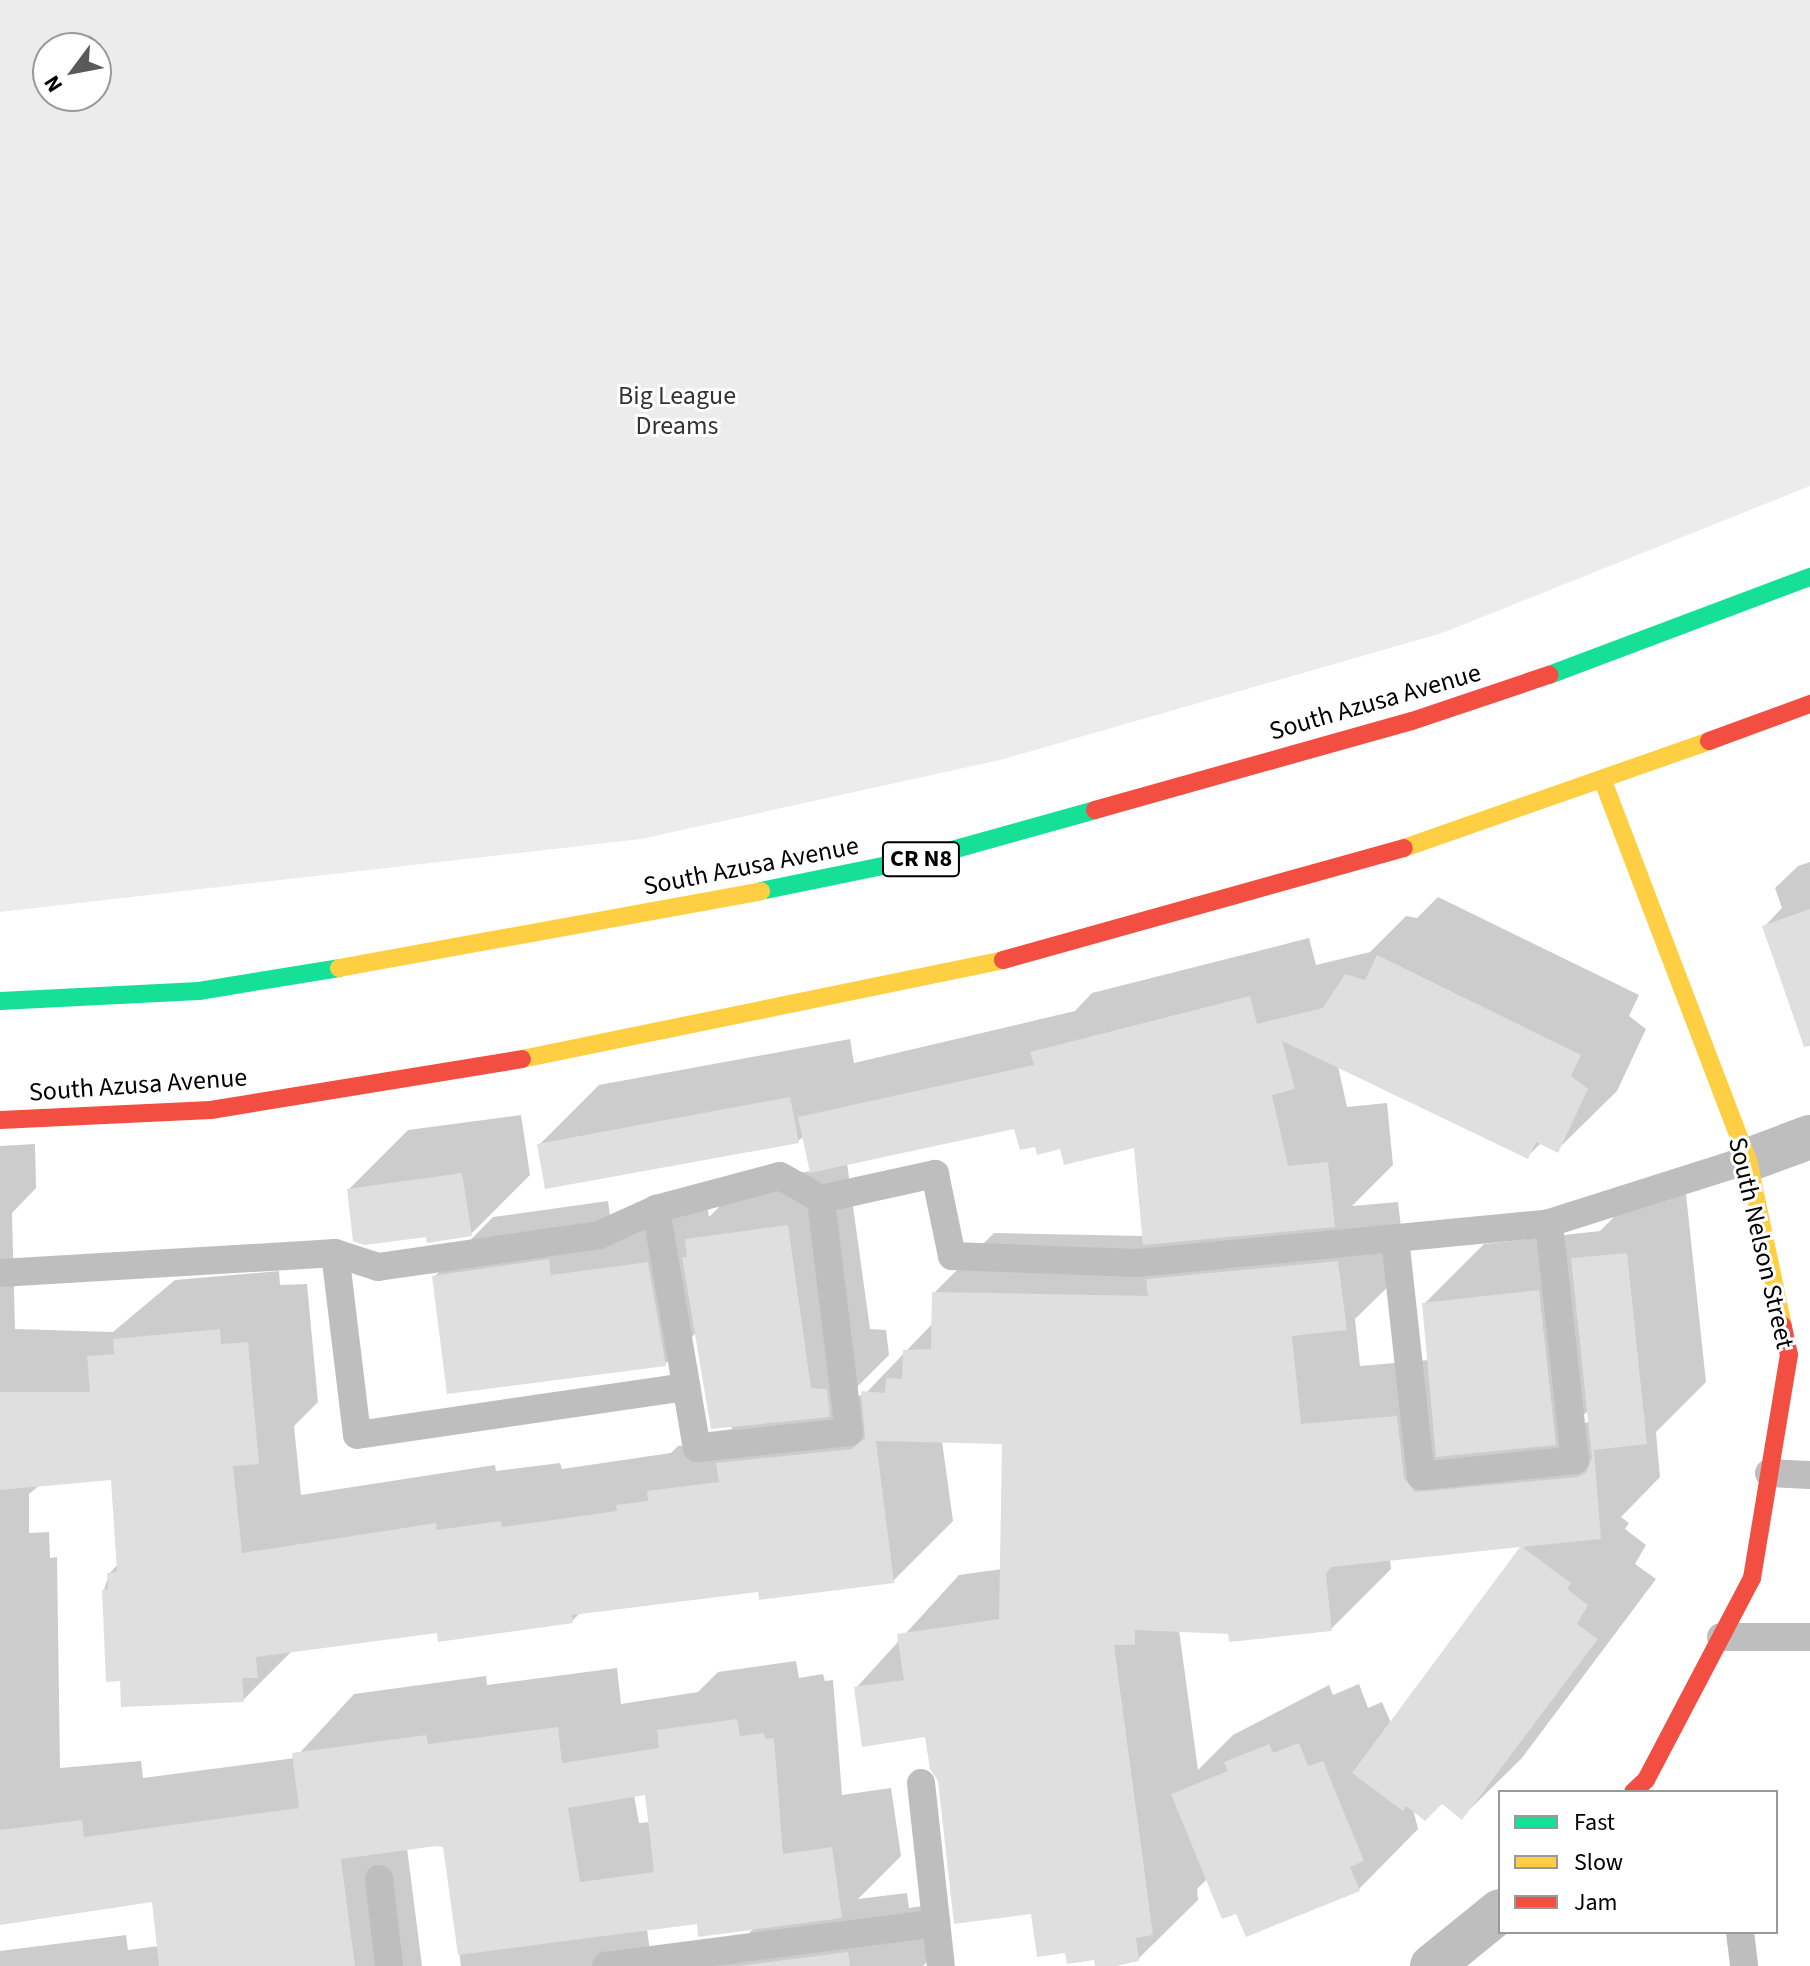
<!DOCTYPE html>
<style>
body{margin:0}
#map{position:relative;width:1810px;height:1966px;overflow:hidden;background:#fff;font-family:"Source Sans 3",sans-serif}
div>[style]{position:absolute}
.green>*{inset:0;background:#ececec}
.shadow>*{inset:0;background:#0003}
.building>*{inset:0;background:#dfdfdf}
.lane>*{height:28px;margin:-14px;padding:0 14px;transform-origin:14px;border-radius:14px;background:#bebebe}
.street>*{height:44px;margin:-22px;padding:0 22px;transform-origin:22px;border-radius:22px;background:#bebebe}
.fast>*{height:18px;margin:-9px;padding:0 9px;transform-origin:9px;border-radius:9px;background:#16e098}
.slow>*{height:18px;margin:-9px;padding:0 9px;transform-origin:9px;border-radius:9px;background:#ffcf43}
.jam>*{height:18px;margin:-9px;padding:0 9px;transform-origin:9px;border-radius:9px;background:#f24e42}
span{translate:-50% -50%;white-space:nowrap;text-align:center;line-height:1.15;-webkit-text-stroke:6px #fff;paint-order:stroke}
.shield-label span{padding:2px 6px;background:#fff;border:2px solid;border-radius:6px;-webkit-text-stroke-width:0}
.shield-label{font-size:24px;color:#000;font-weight:700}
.park-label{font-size:26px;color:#333}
.street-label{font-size:26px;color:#000}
.legend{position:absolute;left:1498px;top:1790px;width:280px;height:144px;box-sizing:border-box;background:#fff;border:2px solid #999;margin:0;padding:10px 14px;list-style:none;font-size:24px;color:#000}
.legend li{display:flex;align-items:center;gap:16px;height:40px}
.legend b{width:40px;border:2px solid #999}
.north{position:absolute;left:32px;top:32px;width:80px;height:80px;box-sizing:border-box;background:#fff;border:2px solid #999;border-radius:50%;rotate:238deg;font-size:22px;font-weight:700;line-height:32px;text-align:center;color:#000}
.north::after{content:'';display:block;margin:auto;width:28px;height:36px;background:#595959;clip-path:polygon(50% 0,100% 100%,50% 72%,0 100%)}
</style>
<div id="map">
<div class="green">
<div style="clip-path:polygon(evenodd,0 0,1810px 0,1810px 486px,1442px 633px,1000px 760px,641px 839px,0 912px,0 0,48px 48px,96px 48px,96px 96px,48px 96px,48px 48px)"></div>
</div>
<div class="shadow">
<div style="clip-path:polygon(1810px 862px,1810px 985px,1764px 927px,1782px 908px,1775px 888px,1798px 866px)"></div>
<div style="clip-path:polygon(evenodd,1438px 897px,1639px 995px,1629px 1016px,1646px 1029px,1617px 1091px,1557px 1150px,1542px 1142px,1528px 1156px,1338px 1066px,1347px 1107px,1387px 1103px,1393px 1165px,1352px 1206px,1398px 1202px,1406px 1269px,1355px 1319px,1360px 1366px,1429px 1360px,1424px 1304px,1484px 1244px,1600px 1231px,1632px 1199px,1686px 1194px,1706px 1382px,1656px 1432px,1660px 1477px,1621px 1517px,1629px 1523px,1625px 1529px,1646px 1545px,1635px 1564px,1656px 1579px,1522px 1758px,1462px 1817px,1442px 1802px,1413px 1809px,1418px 1829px,1359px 1889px,1237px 1911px,1208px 1878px,1197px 1889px,1198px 1900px,1138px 1959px,1097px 1966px,1096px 1958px,1067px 1951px,940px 1780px,927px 1735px,856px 1688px,959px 1575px,1002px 1569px,1004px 1442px,942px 1441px,953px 1521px,893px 1581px,760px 1590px,581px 1612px,572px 1621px,439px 1630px,292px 1651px,243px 1700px,122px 1679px,104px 1590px,109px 1574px,118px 1564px,113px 1477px,41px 1484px,29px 1494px,29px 1533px,49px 1532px,50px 1558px,57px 1557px,60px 1768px,141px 1761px,143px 1778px,295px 1758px,354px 1694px,486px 1676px,487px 1685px,617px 1668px,621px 1704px,698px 1692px,718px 1672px,796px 1661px,799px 1678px,823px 1674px,825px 1681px,833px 1680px,842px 1795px,891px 1788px,901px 1856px,858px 1899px,907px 1893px,909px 1908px,935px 1904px,942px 1947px,923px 1966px,717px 1966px,755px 1927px,706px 1921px,647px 1929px,652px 1966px,461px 1966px,445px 1845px,407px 1848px,422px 1966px,0 1966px,0 1951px,126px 1935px,128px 1950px,159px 1946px,153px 1900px,0 1922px,0 1146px,35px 1144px,36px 1188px,12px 1213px,15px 1329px,113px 1332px,175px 1280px,279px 1271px,280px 1285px,307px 1284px,318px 1402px,294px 1426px,301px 1495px,495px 1465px,496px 1471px,560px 1463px,562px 1469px,671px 1453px,678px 1446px,697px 1444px,708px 1432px,732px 1429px,697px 1332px,665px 1364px,434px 1277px,493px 1217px,608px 1201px,610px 1216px,707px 1203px,709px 1217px,746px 1180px,812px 1171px,804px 1136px,798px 1141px,539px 1145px,599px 1085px,850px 1039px,854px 1063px,1075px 1011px,1092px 993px,1309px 938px,1316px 965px,1370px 952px,1406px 916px,1417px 918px,1438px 897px,1016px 1126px,1036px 1145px,1135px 1145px,1144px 1236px,994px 1233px,934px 1293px,934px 1322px,864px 1395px,847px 1397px,889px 1355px,886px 1330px,870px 1329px,847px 1163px,1016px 1126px,1438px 897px,1589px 1410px,1590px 1422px,1574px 1424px,1589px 1410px,1438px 897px,1525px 1545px,1391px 1723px,1382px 1702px,1368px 1708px,1359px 1684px,1333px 1695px,1329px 1685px,1233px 1735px,1198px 1770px,1179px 1630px,1331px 1629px,1391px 1569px,1390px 1559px,1525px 1545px,1438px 897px,647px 1793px,650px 1822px,639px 1823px,634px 1795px,647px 1793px)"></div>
<div style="clip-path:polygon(521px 1115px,530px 1175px,471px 1234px,428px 1234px,349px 1189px,408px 1130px)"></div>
</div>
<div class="building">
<div style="clip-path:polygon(1810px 909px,1810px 1046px,1804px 1047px,1762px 926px)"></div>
<div style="clip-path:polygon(1377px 955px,1581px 1055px,1571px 1076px,1588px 1089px,1558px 1153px,1536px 1142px,1528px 1159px,1282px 1041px,1295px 1089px,1272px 1095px,1288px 1166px,1328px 1162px,1335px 1227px,1143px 1245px,1134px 1148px,1064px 1165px,1060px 1149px,1037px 1155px,1035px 1147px,1020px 1150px,1014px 1129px,810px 1173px,798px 1117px,1034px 1065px,1030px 1052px,1250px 996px,1257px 1024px,1323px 1008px,1345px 974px,1365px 980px)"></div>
<div style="clip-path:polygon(790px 1097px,799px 1143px,545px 1189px,537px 1144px)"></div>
<div style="clip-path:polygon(462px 1173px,472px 1236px,427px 1243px,426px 1237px,365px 1245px,353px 1241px,347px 1189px)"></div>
<div style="clip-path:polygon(788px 1225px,811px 1388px,827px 1389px,830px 1417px,711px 1429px,682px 1257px,687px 1257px,685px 1239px)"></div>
<div style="clip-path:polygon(1627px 1253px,1647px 1444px,1594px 1450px,1601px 1539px,1522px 1547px,1571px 1583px,1567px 1589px,1588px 1605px,1577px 1624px,1598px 1639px,1462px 1820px,1442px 1804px,1425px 1821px,1406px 1806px,1403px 1811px,1352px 1773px,1520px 1547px,1331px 1567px,1326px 1574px,1332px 1631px,1229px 1642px,1228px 1634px,1135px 1630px,1135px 1645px,1114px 1645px,1153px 1935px,1136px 1938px,1139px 1961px,1116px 1966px,1095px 1966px,1094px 1960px,1067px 1964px,1065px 1953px,1037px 1957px,1031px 1914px,954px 1924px,938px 1781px,930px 1769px,925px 1737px,862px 1747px,854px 1687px,904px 1680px,897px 1634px,999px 1619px,1002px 1444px,876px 1441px,894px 1583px,759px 1600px,758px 1592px,572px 1615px,573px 1623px,438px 1642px,437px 1633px,256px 1657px,258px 1678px,242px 1678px,244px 1702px,195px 1704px,121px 1707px,120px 1681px,106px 1682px,102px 1590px,108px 1589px,107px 1573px,117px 1572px,111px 1480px,0 1490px,0 1392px,90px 1392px,87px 1356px,114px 1354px,113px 1339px,220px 1329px,221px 1344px,248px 1342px,259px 1464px,233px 1466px,242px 1553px,436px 1523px,437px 1530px,501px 1521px,502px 1527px,617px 1511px,616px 1505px,648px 1501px,647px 1491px,719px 1482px,716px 1463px,852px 1449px,865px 1438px,861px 1391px,885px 1393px,886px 1378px,902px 1379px,903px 1350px,931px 1349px,932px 1292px,1148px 1296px,1146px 1279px,1338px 1261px,1347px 1330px,1292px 1336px,1301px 1424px,1397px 1416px,1404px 1478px,1415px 1492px,1577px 1477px,1586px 1473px,1592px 1458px,1571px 1258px)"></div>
<div style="clip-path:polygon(549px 1259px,551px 1275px,648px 1262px,666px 1366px,447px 1394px,432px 1276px)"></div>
<div style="clip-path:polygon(1539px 1290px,1556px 1445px,1436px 1457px,1422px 1303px)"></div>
<div style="clip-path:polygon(evenodd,737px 1719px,740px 1736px,764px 1733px,765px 1739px,774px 1738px,783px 1854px,832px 1847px,842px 1918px,698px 1937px,697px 1924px,458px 1955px,443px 1847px,436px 1846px,341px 1859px,355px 1966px,159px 1966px,152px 1902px,0 1925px,0 1830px,82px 1820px,84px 1837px,299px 1808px,292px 1753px,426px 1735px,428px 1744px,558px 1727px,562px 1763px,659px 1748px,657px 1730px,737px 1719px,645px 1795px,654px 1872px,580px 1882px,568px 1808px,645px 1795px)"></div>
<div style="clip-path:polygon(1299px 1743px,1308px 1766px,1323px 1761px,1336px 1793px,1364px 1861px,1350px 1867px,1360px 1891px,1246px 1937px,1236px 1914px,1222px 1919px,1171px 1794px,1228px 1771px,1224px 1762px,1269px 1744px,1273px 1753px)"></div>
<div style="clip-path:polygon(848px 1952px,850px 1966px,738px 1966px)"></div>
</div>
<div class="lane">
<div style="left:656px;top:1209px;width:242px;rotate:80.3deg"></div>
<div style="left:697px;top:1448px;width:153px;rotate:-6deg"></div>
<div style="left:849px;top:1432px;width:235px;rotate:-96.9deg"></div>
<div style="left:1395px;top:1238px;width:239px;rotate:83.8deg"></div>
<div style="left:1421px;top:1476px;width:155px;rotate:-5.9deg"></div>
<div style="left:1575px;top:1460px;width:238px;rotate:-96.3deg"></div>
<div style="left:335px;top:1253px;width:183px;rotate:83.1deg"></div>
<div style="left:357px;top:1435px;width:333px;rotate:-8.3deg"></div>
<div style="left:0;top:1273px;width:336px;rotate:-3.4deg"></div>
<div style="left:335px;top:1253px;width:45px;rotate:18deg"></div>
<div style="left:378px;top:1267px;width:223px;rotate:-8.2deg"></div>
<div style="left:599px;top:1235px;width:63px;rotate:-24.5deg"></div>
<div style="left:656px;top:1209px;width:128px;rotate:-14.9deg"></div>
<div style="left:780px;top:1176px;width:47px;rotate:29.3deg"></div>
<div style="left:821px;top:1199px;width:117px;rotate:-12.4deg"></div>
<div style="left:935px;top:1174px;width:84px;rotate:78.3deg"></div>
<div style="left:952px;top:1256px;width:185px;rotate:2.2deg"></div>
<div style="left:1137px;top:1263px;width:414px;rotate:-5.5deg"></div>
<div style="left:1549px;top:1223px;width:209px;rotate:-17.6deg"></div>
<div style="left:1769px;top:1473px;width:41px;rotate:2.8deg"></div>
<div style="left:1721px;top:1637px;width:89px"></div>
<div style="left:921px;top:1783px;width:184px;rotate:83.8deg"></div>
<div style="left:379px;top:1879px;width:88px;rotate:83.4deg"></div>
<div style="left:1740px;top:1932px;width:34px;rotate:83deg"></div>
<div style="left:606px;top:1966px;width:333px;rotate:-7.4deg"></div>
</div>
<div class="street">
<div style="left:1748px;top:1160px;width:66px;rotate:-20.4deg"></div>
<div style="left:1432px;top:1966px;width:87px;rotate:-39deg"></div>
</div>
<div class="fast">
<div style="left:1549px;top:675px;width:279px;rotate:-20.6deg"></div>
<div style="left:761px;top:891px;width:169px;rotate:-11.6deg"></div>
<div style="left:927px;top:857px;width:174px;rotate:-15.6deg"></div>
<div style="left:0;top:1001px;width:199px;rotate:-2.9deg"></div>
<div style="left:199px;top:991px;width:142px;rotate:-9.3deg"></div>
</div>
<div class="slow">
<div style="left:1603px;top:781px;width:406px;rotate:69.1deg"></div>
<div style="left:1748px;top:1160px;width:170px;rotate:78.1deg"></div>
<div style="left:1404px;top:848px;width:323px;rotate:-19.3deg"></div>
<div style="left:339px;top:968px;width:429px;rotate:-10.3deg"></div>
<div style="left:522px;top:1059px;width:491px;rotate:-11.6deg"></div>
</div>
<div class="jam">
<div style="left:1709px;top:741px;width:108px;rotate:-20.1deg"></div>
<div style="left:1095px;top:810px;width:329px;rotate:-15.7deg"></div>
<div style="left:1412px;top:721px;width:145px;rotate:-18.6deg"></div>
<div style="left:1003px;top:960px;width:416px;rotate:-15.6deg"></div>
<div style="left:0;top:1120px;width:211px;rotate:-2.7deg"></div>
<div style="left:211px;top:1110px;width:315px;rotate:-9.3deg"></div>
<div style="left:1633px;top:1792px;width:18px;rotate:-43deg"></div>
<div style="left:1646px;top:1780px;width:228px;rotate:-62.3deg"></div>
<div style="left:1752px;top:1578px;width:226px;rotate:-80.6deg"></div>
<div style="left:1789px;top:1355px;width:30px;rotate:-102deg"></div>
</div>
<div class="shield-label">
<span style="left:921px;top:859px">CR N8</span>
</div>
<div class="park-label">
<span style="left:677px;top:411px">Big League<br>Dreams</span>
</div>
<div class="street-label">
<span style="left:1375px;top:702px;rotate:-16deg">South Azusa Avenue</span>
<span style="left:751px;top:866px;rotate:-11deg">South Azusa Avenue</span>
<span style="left:138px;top:1085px;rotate:-4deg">South Azusa Avenue</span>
<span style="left:1761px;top:1243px;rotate:77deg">South Nelson Street</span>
</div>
<ul class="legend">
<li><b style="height:10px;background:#16e098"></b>Fast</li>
<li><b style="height:10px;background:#ffcf43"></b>Slow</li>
<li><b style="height:10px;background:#f24e42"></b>Jam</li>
</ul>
<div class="north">N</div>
</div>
